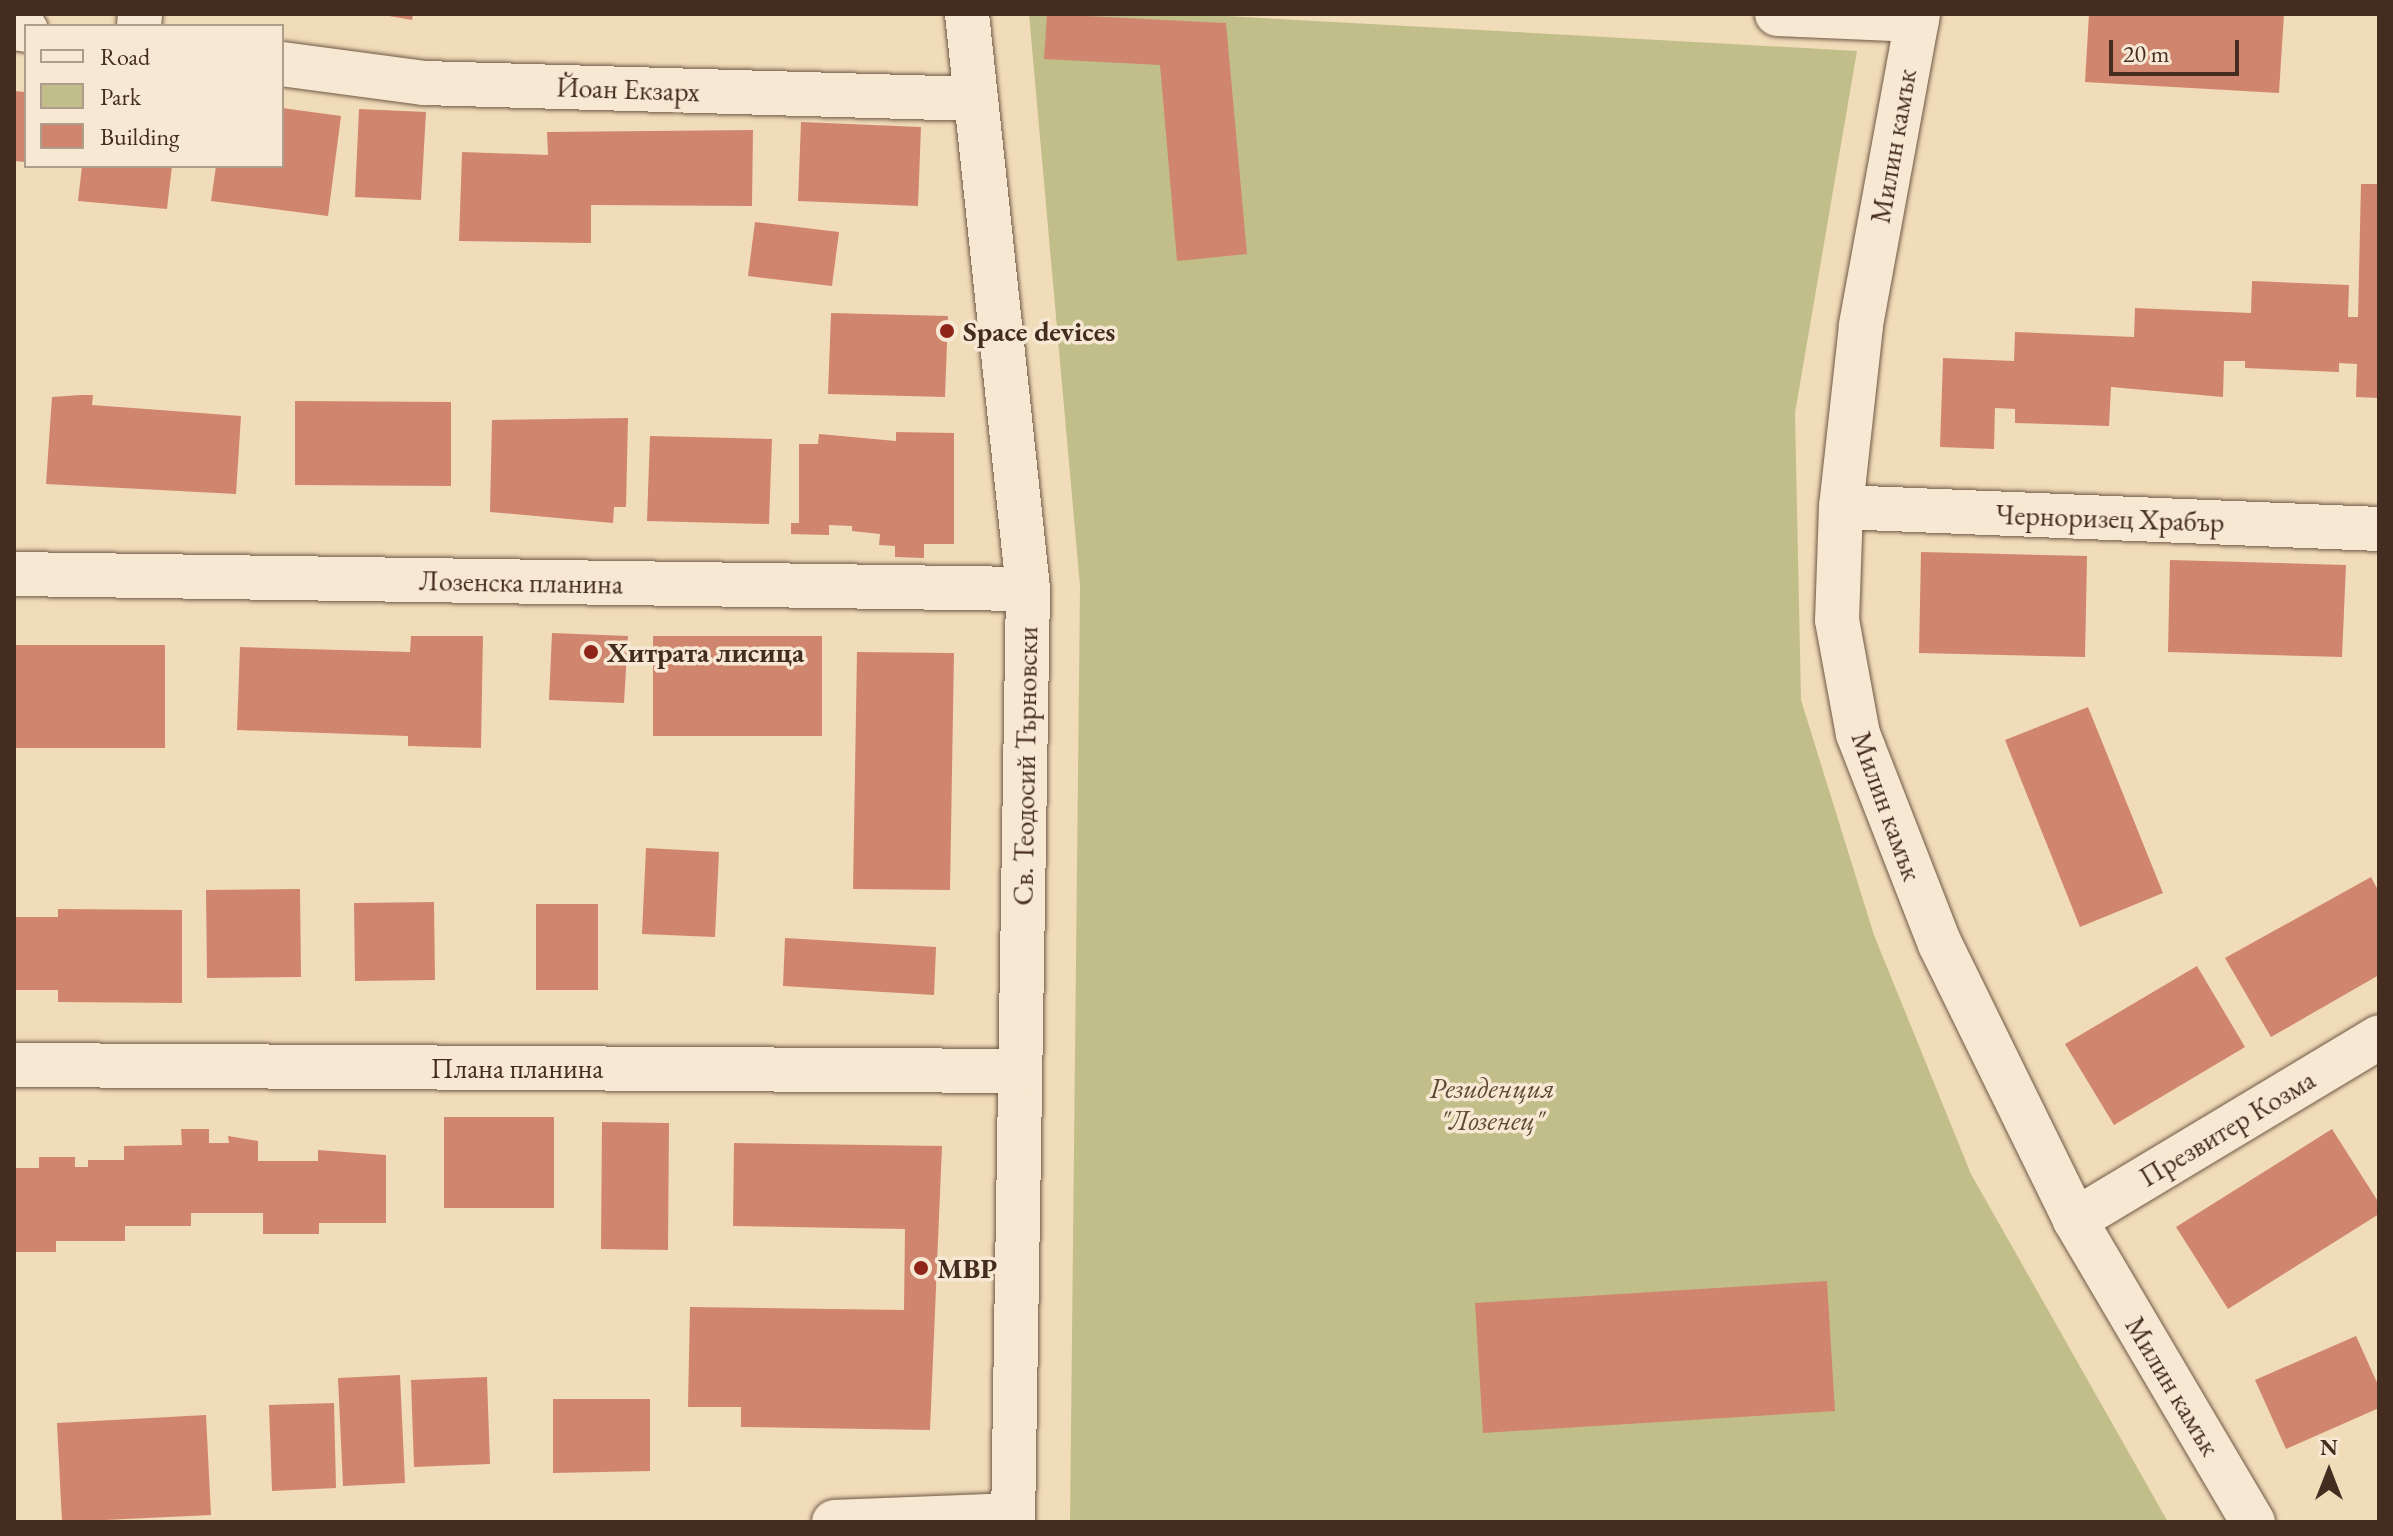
<!DOCTYPE html>
<meta charset="utf-8">
<style>
body{margin:0}
#map{position:relative;width:2393px;height:1536px;overflow:hidden;background:#f1dcb9;font-family:"EB Garamond",serif}
div>[style]{position:absolute}
.green>*{inset:0;background:#c2be8a}
.building>*{inset:0;background:#d0866e}
.roads{filter:drop-shadow(0 0 2px #705846) drop-shadow(0 0 2px #705846)}
.street>*{height:44px;margin:-22px;padding:0 22px;transform-origin:22px;border-radius:22px;background:#f6e8d2}
.secondary>*{height:44px;margin:-22px;padding:0 22px;transform-origin:22px;border-radius:22px;background:#f6e8d2}
.dots>*{width:22px;height:22px;translate:-50% -50%;box-sizing:border-box;border:4px solid #f6e8d2;border-radius:50%}
span{translate:-50% -50%;white-space:nowrap;text-align:center;line-height:1.15;-webkit-text-stroke:7px #f6e8d2;paint-order:stroke}
.street-label{font-size:28px;color:#452c20}
.poi-label{font-size:28px;color:#452c20;font-weight:700}
.left{translate:0 -50%;text-align:left}
.park-label{font-size:28px;color:#5e4935;font-style:italic}
.frame{position:absolute;inset:0;border:16px solid #452c20;pointer-events:none}
.legend{position:absolute;left:24px;top:24px;width:260px;height:144px;box-sizing:border-box;background:#f6e8d2;border:2px solid #af9d8b;margin:0;padding:10px 14px;list-style:none;font-size:24px;color:#452c20}
.legend li{display:flex;align-items:center;gap:16px;height:40px}
.legend b{width:40px;border:2px solid #af9d8b}
.north{position:absolute;left:2289px;top:1432px;width:80px;height:80px;-webkit-text-stroke:6px #f6e8d2;paint-order:stroke;rotate:0deg;font-size:22px;font-weight:700;line-height:32px;text-align:center;color:#452c20}
.north::after{content:'';display:block;margin:auto;width:28px;height:36px;background:#452c20;clip-path:polygon(50% 0,100% 100%,50% 72%,0 100%)}
.scale{position:absolute;left:2109px;top:40px;width:130px;height:36px;box-sizing:border-box;border:4px solid #452c20;border-top:0;padding-left:10px;font-size:24px;line-height:28px;white-space:nowrap;color:#452c20;-webkit-text-stroke:6px #f6e8d2;paint-order:stroke}
</style>
<div id="map">
<div class="green">
<div style="clip-path:polygon(1029px 14px,1191px 14px,1857px 51px,1795px 413px,1801px 700px,1874px 935px,1971px 1174px,2168px 1522px,1070px 1522px,1080px 586px)"></div>
</div>
<div class="building">
<div style="clip-path:polygon(378px 14px,413px 14px,412px 20px)"></div>
<div style="clip-path:polygon(1047px 14px,1226px 23px,1247px 254px,1177px 261px,1160px 65px,1044px 59px)"></div>
<div style="clip-path:polygon(2089px 14px,2284px 14px,2279px 93px,2085px 82px)"></div>
<div style="clip-path:polygon(14px 91px,26px 92px,26px 162px,14px 161px)"></div>
<div style="clip-path:polygon(282px 108px,341px 116px,328px 216px,211px 201px,216px 166px,282px 166px)"></div>
<div style="clip-path:polygon(359px 109px,426px 112px,421px 200px,355px 197px)"></div>
<div style="clip-path:polygon(801px 122px,921px 127px,918px 206px,798px 201px)"></div>
<div style="clip-path:polygon(753px 130px,752px 206px,591px 205px,591px 243px,459px 241px,462px 152px,548px 155px,547px 132px)"></div>
<div style="clip-path:polygon(82px 166px,172px 166px,167px 209px,78px 201px)"></div>
<div style="clip-path:polygon(2361px 184px,2379px 184px,2379px 398px,2356px 397px,2357px 364px,2339px 363px,2339px 372px,2245px 368px,2245px 361px,2224px 361px,2223px 397px,2111px 387px,2109px 426px,2015px 423px,2015px 409px,1995px 408px,1994px 449px,1940px 447px,1943px 358px,2014px 361px,2015px 332px,2134px 337px,2135px 308px,2251px 313px,2252px 281px,2349px 285px,2348px 317px,2358px 317px)"></div>
<div style="clip-path:polygon(755px 222px,839px 232px,832px 286px,748px 276px)"></div>
<div style="clip-path:polygon(831px 313px,948px 316px,945px 397px,828px 394px)"></div>
<div style="clip-path:polygon(80px 395px,93px 395px,92px 405px,241px 416px,236px 494px,46px 484px,52px 397px)"></div>
<div style="clip-path:polygon(295px 401px,451px 402px,451px 486px,295px 485px)"></div>
<div style="clip-path:polygon(628px 418px,626px 507px,614px 507px,613px 523px,490px 512px,492px 420px)"></div>
<div style="clip-path:polygon(896px 432px,954px 433px,954px 544px,924px 544px,924px 558px,895px 557px,895px 546px,879px 545px,880px 534px,852px 531px,852px 526px,829px 525px,829px 535px,791px 534px,791px 523px,799px 523px,799px 444px,818px 444px,819px 434px,896px 441px)"></div>
<div style="clip-path:polygon(650px 436px,772px 439px,769px 524px,647px 521px)"></div>
<div style="clip-path:polygon(1921px 552px,2087px 556px,2085px 657px,1919px 653px)"></div>
<div style="clip-path:polygon(2170px 560px,2346px 565px,2342px 657px,2168px 652px)"></div>
<div style="clip-path:polygon(552px 633px,628px 636px,624px 703px,549px 700px)"></div>
<div style="clip-path:polygon(411px 636px,483px 636px,481px 748px,408px 746px,408px 736px,237px 730px,240px 647px,410px 652px)"></div>
<div style="clip-path:polygon(653px 636px,822px 636px,822px 736px,653px 736px)"></div>
<div style="clip-path:polygon(14px 645px,165px 645px,165px 748px,14px 748px)"></div>
<div style="clip-path:polygon(857px 652px,954px 653px,950px 890px,853px 889px)"></div>
<div style="clip-path:polygon(2088px 707px,2163px 893px,2080px 927px,2005px 740px)"></div>
<div style="clip-path:polygon(646px 848px,719px 852px,715px 937px,642px 934px)"></div>
<div style="clip-path:polygon(2371px 877px,2379px 892px,2379px 975px,2271px 1037px,2225px 958px)"></div>
<div style="clip-path:polygon(300px 889px,301px 977px,207px 978px,206px 890px)"></div>
<div style="clip-path:polygon(434px 902px,435px 980px,355px 981px,354px 903px)"></div>
<div style="clip-path:polygon(536px 904px,598px 904px,598px 990px,536px 990px)"></div>
<div style="clip-path:polygon(58px 909px,182px 910px,182px 1003px,58px 1002px,58px 990px,14px 990px,14px 917px,58px 917px)"></div>
<div style="clip-path:polygon(785px 938px,936px 947px,934px 995px,783px 986px)"></div>
<div style="clip-path:polygon(2197px 966px,2245px 1047px,2114px 1125px,2065px 1044px)"></div>
<div style="clip-path:polygon(444px 1117px,554px 1117px,554px 1208px,444px 1208px)"></div>
<div style="clip-path:polygon(602px 1122px,669px 1123px,668px 1250px,601px 1249px)"></div>
<div style="clip-path:polygon(181px 1129px,209px 1129px,209px 1143px,229px 1143px,228px 1136px,258px 1141px,258px 1161px,318px 1161px,318px 1150px,386px 1155px,386px 1223px,319px 1223px,319px 1234px,263px 1234px,263px 1213px,191px 1213px,191px 1226px,125px 1226px,125px 1241px,56px 1241px,56px 1252px,14px 1252px,14px 1168px,39px 1168px,39px 1157px,75px 1157px,75px 1167px,88px 1167px,88px 1160px,124px 1160px,124px 1146px,182px 1145px)"></div>
<div style="clip-path:polygon(2332px 1129px,2379px 1203px,2379px 1214px,2228px 1309px,2176px 1227px)"></div>
<div style="clip-path:polygon(734px 1143px,942px 1146px,930px 1430px,741px 1427px,741px 1407px,688px 1407px,690px 1307px,904px 1310px,905px 1229px,733px 1226px)"></div>
<div style="clip-path:polygon(1827px 1281px,1835px 1411px,1483px 1433px,1475px 1303px)"></div>
<div style="clip-path:polygon(2356px 1336px,2379px 1387px,2379px 1408px,2286px 1449px,2255px 1380px)"></div>
<div style="clip-path:polygon(400px 1375px,405px 1483px,343px 1486px,338px 1378px)"></div>
<div style="clip-path:polygon(487px 1377px,490px 1464px,414px 1467px,411px 1380px)"></div>
<div style="clip-path:polygon(553px 1399px,650px 1399px,650px 1471px,553px 1473px)"></div>
<div style="clip-path:polygon(334px 1403px,336px 1488px,272px 1491px,269px 1405px)"></div>
<div style="clip-path:polygon(206px 1415px,211px 1515px,62px 1522px,57px 1423px)"></div>
</div>
<div class="roads">
<div class="street">
<div style="left:967px;top:14px;width:578px;rotate:83.94deg"></div>
<div style="left:1028px;top:589px;width:933px;rotate:90.92deg"></div>
<div style="left:1777px;top:14px;width:140px;rotate:2.5deg"></div>
<div style="left:139px;top:26px;width:12px;rotate:-85deg"></div>
<div style="left:14px;top:28px;width:12px;rotate:9deg"></div>
<div style="left:282px;top:64px;width:143px;rotate:7.6deg"></div>
<div style="left:424px;top:83px;width:552px;rotate:1.66deg"></div>
<div style="left:1841px;top:507px;width:538px;rotate:2.34deg"></div>
<div style="left:14px;top:574px;width:1014px;rotate:0.85deg"></div>
<div style="left:14px;top:1065px;width:1006px;rotate:0.34deg"></div>
<div style="left:2075px;top:1220px;width:355px;rotate:-31deg"></div>
<div style="left:834px;top:1522px;width:179px;rotate:-2.2deg"></div>
</div>
<div class="secondary">
<div style="left:1918px;top:14px;width:317px;rotate:100.4deg"></div>
<div style="left:1861px;top:326px;width:182px;rotate:96.3deg"></div>
<div style="left:1841px;top:507px;width:113px;rotate:92deg"></div>
<div style="left:1837px;top:620px;width:116px;rotate:79.6deg"></div>
<div style="left:1858px;top:734px;width:225px;rotate:68.7deg"></div>
<div style="left:1940px;top:944px;width:307px;rotate:63.9deg"></div>
<div style="left:2075px;top:1220px;width:351px;rotate:59.5deg"></div>
</div>
</div>
<div class="dots">
<div style="left:947px;top:331px;background:#8f2418"></div>
<div style="left:591px;top:652px;background:#8f2418"></div>
<div style="left:921px;top:1268px;background:#8f2418"></div>
</div>
<div class="street-label">
<span style="left:628px;top:89px;rotate:2deg">Йоан Екзарх</span>
<span style="left:1893px;top:146px;rotate:-80deg">Милин камък</span>
<span style="left:2110px;top:518px;rotate:2deg">Черноризец Храбър</span>
<span style="left:521px;top:582px;rotate:1deg">Лозенска планина</span>
<span style="left:1025px;top:766px;rotate:-89deg">Св. Теодосий Търновски</span>
<span style="left:1887px;top:806px;rotate:70deg">Милин камък</span>
<span style="left:517px;top:1068px">Плана планина</span>
<span style="left:2227px;top:1128px;rotate:-31deg">Презвитер Козма</span>
<span style="left:2173px;top:1386px;rotate:59deg">Милин камък</span>
</div>
<div class="poi-label">
<span class="left" style="left:963px;top:331px">Space devices</span>
<span class="left" style="left:607px;top:652px">Хитрата лисица</span>
<span class="left" style="left:937px;top:1268px">МВР</span>
</div>
<div class="park-label">
<span style="left:1492px;top:1104px">Резиденция<br>"Лозенец"</span>
</div>
<div class="frame"></div>
<ul class="legend">
<li><b style="height:10px;background:#f6e8d2"></b>Road</li>
<li><b style="height:22px;background:#c2be8a"></b>Park</li>
<li><b style="height:22px;background:#d0866e"></b>Building</li>
</ul>
<div class="north">N</div>
<div class="scale">20 m</div>
</div>
